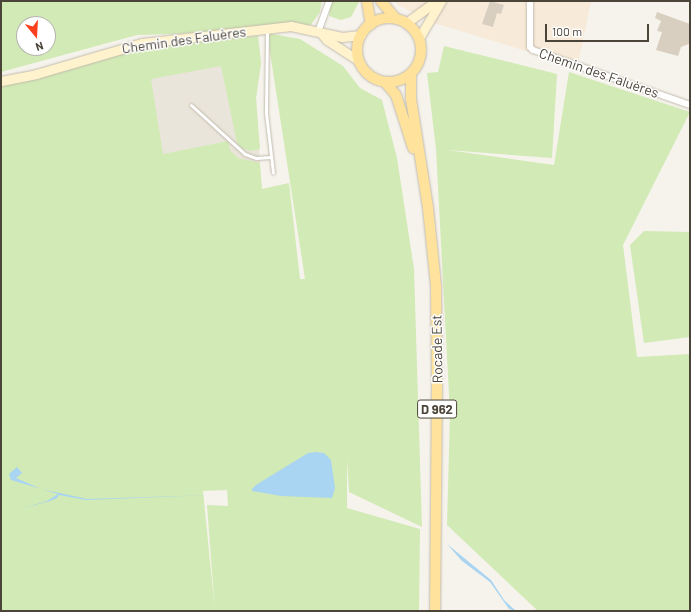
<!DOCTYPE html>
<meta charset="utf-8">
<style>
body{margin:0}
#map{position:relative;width:691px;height:612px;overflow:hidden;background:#f6f3ec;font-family:Barlow,sans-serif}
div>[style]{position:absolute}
.residential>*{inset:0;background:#eae5da}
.commercial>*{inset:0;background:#f7ead8}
.green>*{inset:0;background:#d2eab5}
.water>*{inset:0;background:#a9d4f2}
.building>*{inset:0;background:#d8cfc1}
.roads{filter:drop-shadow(0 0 1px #c2bbae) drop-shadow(0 0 1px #c2bbae)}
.lane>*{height:3px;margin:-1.5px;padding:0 1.5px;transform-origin:1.5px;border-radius:1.5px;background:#fff}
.street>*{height:6px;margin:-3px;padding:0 3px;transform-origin:3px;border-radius:3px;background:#fff}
.secondary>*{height:9px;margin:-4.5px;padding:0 4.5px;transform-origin:4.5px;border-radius:4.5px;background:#fff3cd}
.primary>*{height:10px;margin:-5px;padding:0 5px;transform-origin:5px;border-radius:5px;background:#ffe39c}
.primary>.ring{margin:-5px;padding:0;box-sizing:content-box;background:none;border:10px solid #ffe39c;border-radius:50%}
span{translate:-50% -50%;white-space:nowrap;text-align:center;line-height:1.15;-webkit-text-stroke:3px #fff;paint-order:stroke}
.shield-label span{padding:1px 3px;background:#fff;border:1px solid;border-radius:3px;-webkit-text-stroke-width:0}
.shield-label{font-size:13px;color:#4b4439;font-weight:700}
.street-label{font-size:14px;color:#4b4439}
.frame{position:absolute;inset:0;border:2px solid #4b4439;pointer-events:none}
.north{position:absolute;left:16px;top:16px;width:40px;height:40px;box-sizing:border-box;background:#fff;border:1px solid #b7b4b0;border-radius:50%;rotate:162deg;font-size:11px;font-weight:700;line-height:16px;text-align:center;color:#4b4439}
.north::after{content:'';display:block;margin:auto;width:14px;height:18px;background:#fc3f1d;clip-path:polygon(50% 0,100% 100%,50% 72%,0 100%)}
.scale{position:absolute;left:545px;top:24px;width:104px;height:18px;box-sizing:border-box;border:2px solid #4b4439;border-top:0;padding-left:5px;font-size:12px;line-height:14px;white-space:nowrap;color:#4b4439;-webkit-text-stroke:3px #fff;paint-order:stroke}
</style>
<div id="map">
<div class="residential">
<div style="clip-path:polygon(258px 36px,261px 63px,256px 98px,260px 163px,96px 195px,152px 46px)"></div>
</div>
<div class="commercial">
<div style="clip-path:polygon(395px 1px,591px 1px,577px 69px,523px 50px,434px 23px,398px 5px)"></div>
</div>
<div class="green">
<div style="clip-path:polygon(evenodd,1px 1px,322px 1px,320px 12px,307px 30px,137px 35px,1px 72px,1px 1px,24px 24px,48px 24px,48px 48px,24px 48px,24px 24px)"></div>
<div style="clip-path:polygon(331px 1px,359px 1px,359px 2px,351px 17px,341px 20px,329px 16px)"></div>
<div style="clip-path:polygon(267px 33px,300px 39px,343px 66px,360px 88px,382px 100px,397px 158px,414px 269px,422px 527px,349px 492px,347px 459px,347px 508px,420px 529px,419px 611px,215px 611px,207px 505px,228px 506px,227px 490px,203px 491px,215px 611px,1px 611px,1px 81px,77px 67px,129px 50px,152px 46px,258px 36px,261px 63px,256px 98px,260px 149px,251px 151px,241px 148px,237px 143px,221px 66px,151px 79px,163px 154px,228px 141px,230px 150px,238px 158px,260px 163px,262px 189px,289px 183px,300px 279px,305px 279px)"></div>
<div style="clip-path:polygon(444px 46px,557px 74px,552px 158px,447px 150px,554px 165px,569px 72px,690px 112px,623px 245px,637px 357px,690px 354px,690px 611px,538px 611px,447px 525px,450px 413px,436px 149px,427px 73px,438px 72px)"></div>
<div style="clip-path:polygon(644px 231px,690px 232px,690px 337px,644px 343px,630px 245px)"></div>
</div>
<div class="water">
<div style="clip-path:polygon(316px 452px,324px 453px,331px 460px,335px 488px,332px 498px,281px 496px,252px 491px,252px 489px,256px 485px,308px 453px)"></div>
<div style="clip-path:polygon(17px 467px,22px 473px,16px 478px,41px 489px,87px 499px,210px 495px,86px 500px,59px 495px,57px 498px,50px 501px,20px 509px,47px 501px,58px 494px,11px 480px,9px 474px)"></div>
<div style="clip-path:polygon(447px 544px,491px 580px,504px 600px,516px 611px,509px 609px,490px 582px,462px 561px)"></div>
</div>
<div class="building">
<div style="clip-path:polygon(490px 1px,504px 5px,501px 14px,497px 13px,493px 27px,482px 24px)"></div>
<div style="clip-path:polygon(657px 12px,690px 24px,689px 44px,681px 47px,678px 56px,656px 50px,662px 32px,657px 31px,661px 21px,655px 18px)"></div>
</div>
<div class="roads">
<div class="lane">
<div style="left:267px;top:29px;width:84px;rotate:90.7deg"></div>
<div style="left:266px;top:113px;width:60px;rotate:83.3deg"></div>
<div style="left:191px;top:105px;width:73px;rotate:42.2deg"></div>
<div style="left:245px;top:154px;width:12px;rotate:20deg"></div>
<div style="left:256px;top:158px;width:14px;rotate:-4deg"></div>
</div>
<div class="street">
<div style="left:530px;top:1px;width:46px;rotate:90deg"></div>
<div style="left:530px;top:47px;width:4px;rotate:45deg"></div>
<div style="left:533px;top:50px;width:166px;rotate:19.3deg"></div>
<div style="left:318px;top:32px;width:33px;rotate:-70deg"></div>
</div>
<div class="secondary">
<div style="left:406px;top:23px;width:37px;rotate:-36deg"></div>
<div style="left:322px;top:34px;width:8px;rotate:50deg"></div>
<div style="left:327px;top:40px;width:38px;rotate:33deg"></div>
<div style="left:419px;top:38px;width:43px;rotate:-59.3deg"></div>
<div style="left:1px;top:81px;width:36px;rotate:-11deg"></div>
<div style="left:36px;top:74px;width:110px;rotate:-16.3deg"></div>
<div style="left:142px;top:43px;width:150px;rotate:-6.5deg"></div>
<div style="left:291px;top:26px;width:52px;rotate:12.2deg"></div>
<div style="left:342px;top:37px;width:19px;rotate:-6deg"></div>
</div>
<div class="primary">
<div style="left:367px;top:1px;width:24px;rotate:81deg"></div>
<div style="left:381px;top:1px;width:23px;rotate:50deg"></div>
<div class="ring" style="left:357px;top:18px;width:54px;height:54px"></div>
<div style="left:411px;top:74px;width:25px;rotate:90deg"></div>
<div style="left:411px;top:99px;width:110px;rotate:81.1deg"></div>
<div style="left:428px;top:208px;width:78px;rotate:84.1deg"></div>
<div style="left:436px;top:286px;width:101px;rotate:89.4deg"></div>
<div style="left:437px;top:387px;width:224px;rotate:90.5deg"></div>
<div style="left:385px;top:82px;width:17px;rotate:50deg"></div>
<div style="left:396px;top:95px;width:56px;rotate:72.2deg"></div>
</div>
</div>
<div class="shield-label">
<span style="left:437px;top:409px">D 962</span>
</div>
<div class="street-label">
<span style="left:184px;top:40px;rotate:-8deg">Chemin des Faluères</span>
<span style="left:599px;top:73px;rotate:19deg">Chemin des Faluères</span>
<span style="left:437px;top:349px;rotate:-91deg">Rocade Est</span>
</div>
<div class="frame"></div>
<div class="north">N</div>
<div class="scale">100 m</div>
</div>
